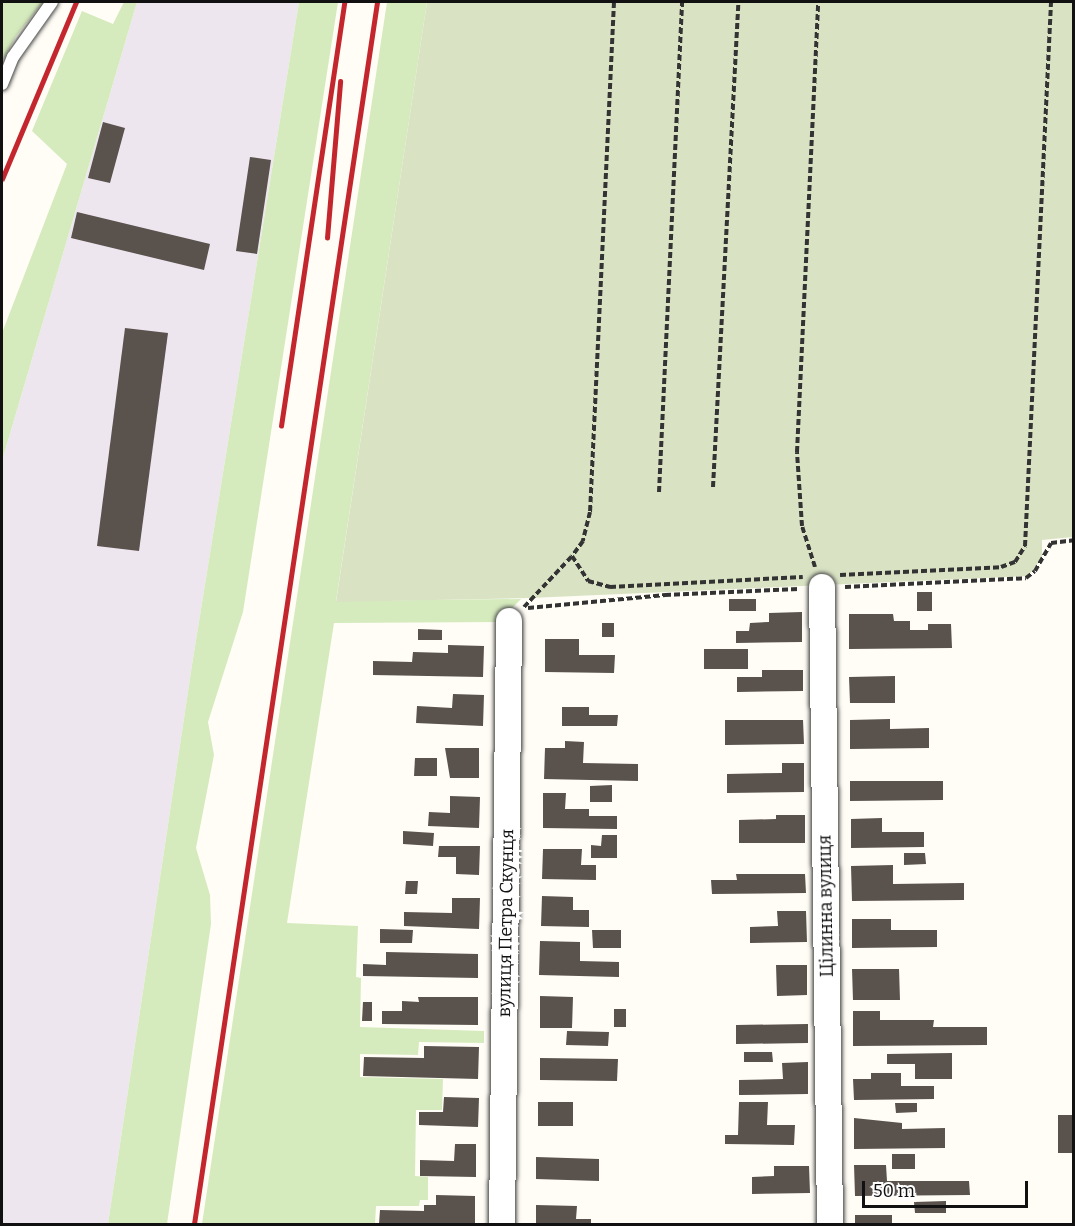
<!DOCTYPE html>
<meta charset="utf-8">
<style>
body{margin:0}
#map{position:relative;width:1075px;height:1226px;overflow:hidden;background:#fffdf5;font-family:Bitter,serif}
div>[style]{position:absolute}
.industrial>*{inset:0;background:#eee6ef}
.green>*{inset:0;background:#d5ebbd}
.cemetery>*{inset:0;background:#d9e3c4}
.building>*{inset:0;background:#5a524d}
.path>*{height:4px;margin-top:-2px;transform-origin:0;background:repeating-linear-gradient(90deg,#333 0 6px,transparent 0 9px)}
.roads{filter:drop-shadow(0 0 2px #444) drop-shadow(0 0 2px #444)}
.lane>*{height:12px;margin:-6px;padding:0 6px;transform-origin:6px;border-radius:6px;background:#fff}
.street>*{height:26px;margin:-13px;padding:0 13px;transform-origin:13px;border-radius:13px;background:#fff}
.rail>*{height:4.5px;margin:-2.25px;padding:0 2.25px;transform-origin:2.25px;border-radius:2.25px;background:#c4262e}
span{translate:-50% -50%;white-space:nowrap;text-align:center;line-height:1.15;-webkit-text-stroke:6px #fff;paint-order:stroke}
.street-label{font-size:18px;color:#111}
.frame{position:absolute;inset:0;border:3px solid #111;pointer-events:none}
.scale{position:absolute;left:862px;top:1181px;width:166px;height:27px;box-sizing:border-box;border:3px solid #111;border-top:0;padding-left:8px;font-size:18px;line-height:21px;white-space:nowrap;color:#111;-webkit-text-stroke:4px #fff;paint-order:stroke}
</style>
<div id="map">
<div class="industrial">
<div style="clip-path:polygon(137px 2px,299px 2px,192px 665px,108px 1224px,2px 1224px,2px 461px)"></div>
</div>
<div class="green">
<div style="clip-path:polygon(2px 2px,43px 2px,16px 36px,2px 62px)"></div>
<div style="clip-path:polygon(124px 2px,137px 2px,2px 461px,2px 333px,67px 164px,32px 131px,82px 11px,113px 24px)"></div>
<div style="clip-path:polygon(299px 2px,338px 2px,243px 612px,208px 722px,214px 755px,196px 848px,210px 895px,211px 924px,167px 1224px,108px 1224px,192px 665px)"></div>
<div style="clip-path:polygon(387px 2px,427px 2px,336px 601px,521px 599px,499px 622px,334px 623px,287px 923px,358px 926px,356px 977px,361px 978px,360px 1027px,484px 1031px,484px 1043px,419px 1042px,418px 1055px,360px 1054px,360px 1077px,443px 1079px,442px 1110px,416px 1110px,415px 1176px,428px 1177px,428px 1200px,420px 1200px,419px 1206px,376px 1206px,375px 1224px,202px 1224px)"></div>
</div>
<div class="cemetery">
<div style="clip-path:polygon(427px 2px,1073px 2px,1073px 537px,1042px 540px,1042px 558px,1028px 576px,530px 598px,336px 602px)"></div>
</div>
<div class="building">
<div style="clip-path:polygon(103px 122px,125px 128px,110px 183px,88px 178px)"></div>
<div style="clip-path:polygon(250px 157px,271px 160px,257px 254px,236px 251px)"></div>
<div style="clip-path:polygon(77px 212px,210px 244px,204px 270px,71px 238px)"></div>
<div style="clip-path:polygon(125px 328px,168px 333px,139px 551px,97px 546px)"></div>
<div style="clip-path:polygon(917px 592px,932px 592px,932px 611px,917px 611px)"></div>
<div style="clip-path:polygon(729px 599px,756px 599px,756px 611px,729px 611px)"></div>
<div style="clip-path:polygon(802px 612px,802px 642px,736px 643px,736px 631px,749px 631px,750px 623px,769px 622px,769px 613px)"></div>
<div style="clip-path:polygon(849px 614px,893px 614px,894px 621px,910px 621px,910px 630px,928px 630px,928px 624px,951px 624px,952px 648px,849px 649px)"></div>
<div style="clip-path:polygon(602px 623px,614px 623px,614px 637px,602px 637px)"></div>
<div style="clip-path:polygon(418px 629px,442px 630px,442px 640px,418px 640px)"></div>
<div style="clip-path:polygon(545px 639px,579px 639px,579px 655px,615px 655px,614px 673px,545px 672px)"></div>
<div style="clip-path:polygon(448px 645px,484px 646px,483px 677px,373px 675px,373px 661px,412px 662px,413px 652px,448px 653px)"></div>
<div style="clip-path:polygon(704px 649px,748px 649px,748px 669px,704px 669px)"></div>
<div style="clip-path:polygon(762px 670px,803px 670px,803px 691px,737px 692px,737px 677px,762px 677px)"></div>
<div style="clip-path:polygon(895px 676px,895px 703px,850px 703px,849px 677px)"></div>
<div style="clip-path:polygon(453px 694px,484px 695px,483px 726px,416px 723px,417px 706px,452px 708px)"></div>
<div style="clip-path:polygon(562px 707px,589px 707px,589px 715px,618px 715px,617px 726px,562px 726px)"></div>
<div style="clip-path:polygon(890px 719px,890px 729px,929px 728px,929px 748px,850px 749px,850px 720px)"></div>
<div style="clip-path:polygon(725px 720px,803px 720px,804px 744px,725px 745px)"></div>
<div style="clip-path:polygon(565px 741px,584px 742px,583px 763px,638px 764px,638px 781px,544px 779px,545px 748px,565px 748px)"></div>
<div style="clip-path:polygon(445px 748px,479px 748px,479px 778px,450px 778px)"></div>
<div style="clip-path:polygon(415px 758px,437px 758px,437px 776px,414px 776px)"></div>
<div style="clip-path:polygon(782px 763px,804px 763px,804px 792px,727px 793px,727px 774px,782px 773px)"></div>
<div style="clip-path:polygon(850px 781px,943px 781px,943px 800px,850px 801px)"></div>
<div style="clip-path:polygon(612px 785px,612px 802px,590px 802px,590px 786px)"></div>
<div style="clip-path:polygon(543px 793px,566px 793px,565px 809px,589px 809px,589px 816px,617px 816px,617px 829px,543px 828px)"></div>
<div style="clip-path:polygon(450px 796px,480px 797px,479px 828px,428px 826px,429px 812px,450px 813px)"></div>
<div style="clip-path:polygon(776px 815px,805px 815px,805px 843px,739px 843px,739px 820px,776px 819px)"></div>
<div style="clip-path:polygon(882px 818px,882px 832px,924px 832px,924px 847px,851px 848px,851px 819px)"></div>
<div style="clip-path:polygon(403px 831px,434px 833px,433px 846px,403px 844px)"></div>
<div style="clip-path:polygon(602px 835px,617px 835px,617px 858px,591px 858px,591px 845px,601px 846px)"></div>
<div style="clip-path:polygon(439px 846px,480px 846px,479px 875px,456px 874px,456px 857px,438px 857px)"></div>
<div style="clip-path:polygon(543px 849px,582px 849px,581px 865px,596px 865px,596px 880px,542px 879px)"></div>
<div style="clip-path:polygon(904px 853px,925px 853px,926px 864px,904px 865px)"></div>
<div style="clip-path:polygon(893px 865px,893px 884px,964px 883px,964px 900px,852px 901px,851px 866px)"></div>
<div style="clip-path:polygon(736px 874px,805px 874px,806px 893px,712px 894px,711px 880px,737px 880px)"></div>
<div style="clip-path:polygon(406px 881px,418px 881px,417px 894px,405px 894px)"></div>
<div style="clip-path:polygon(542px 896px,573px 897px,573px 910px,589px 910px,589px 927px,541px 926px)"></div>
<div style="clip-path:polygon(452px 898px,480px 898px,479px 929px,404px 926px,404px 912px,452px 913px)"></div>
<div style="clip-path:polygon(777px 911px,806px 911px,807px 942px,750px 943px,750px 927px,778px 926px)"></div>
<div style="clip-path:polygon(852px 919px,891px 919px,891px 930px,937px 930px,937px 947px,852px 948px)"></div>
<div style="clip-path:polygon(380px 929px,413px 930px,412px 943px,380px 943px)"></div>
<div style="clip-path:polygon(592px 930px,621px 930px,621px 948px,593px 948px)"></div>
<div style="clip-path:polygon(540px 941px,580px 942px,580px 961px,619px 962px,619px 977px,539px 975px)"></div>
<div style="clip-path:polygon(386px 952px,478px 954px,478px 978px,363px 976px,363px 964px,386px 965px)"></div>
<div style="clip-path:polygon(776px 965px,807px 965px,807px 995px,777px 996px)"></div>
<div style="clip-path:polygon(852px 969px,899px 969px,900px 1000px,853px 1000px)"></div>
<div style="clip-path:polygon(540px 996px,573px 997px,572px 1028px,540px 1028px)"></div>
<div style="clip-path:polygon(418px 997px,478px 997px,478px 1025px,382px 1024px,382px 1011px,402px 1011px,402px 1001px,419px 1002px)"></div>
<div style="clip-path:polygon(363px 1002px,372px 1002px,372px 1021px,362px 1021px)"></div>
<div style="clip-path:polygon(614px 1009px,626px 1009px,626px 1027px,614px 1027px)"></div>
<div style="clip-path:polygon(853px 1011px,880px 1011px,880px 1020px,934px 1020px,933px 1027px,987px 1027px,987px 1045px,853px 1046px)"></div>
<div style="clip-path:polygon(808px 1024px,808px 1043px,736px 1044px,736px 1025px)"></div>
<div style="clip-path:polygon(567px 1031px,609px 1032px,608px 1046px,566px 1045px)"></div>
<div style="clip-path:polygon(424px 1046px,479px 1047px,478px 1079px,363px 1076px,364px 1057px,424px 1058px)"></div>
<div style="clip-path:polygon(744px 1052px,772px 1052px,773px 1062px,744px 1062px)"></div>
<div style="clip-path:polygon(952px 1053px,952px 1079px,915px 1079px,915px 1064px,887px 1064px,887px 1054px)"></div>
<div style="clip-path:polygon(540px 1058px,618px 1059px,617px 1081px,540px 1080px)"></div>
<div style="clip-path:polygon(808px 1062px,808px 1094px,739px 1095px,739px 1080px,783px 1079px,782px 1063px)"></div>
<div style="clip-path:polygon(871px 1073px,901px 1073px,901px 1086px,934px 1086px,934px 1099px,854px 1100px,853px 1079px,871px 1079px)"></div>
<div style="clip-path:polygon(444px 1097px,479px 1098px,478px 1127px,419px 1125px,419px 1112px,443px 1112px)"></div>
<div style="clip-path:polygon(538px 1102px,573px 1102px,573px 1126px,538px 1126px)"></div>
<div style="clip-path:polygon(739px 1102px,768px 1102px,767px 1125px,795px 1125px,794px 1145px,725px 1144px,725px 1135px,738px 1135px)"></div>
<div style="clip-path:polygon(895px 1103px,917px 1103px,917px 1112px,896px 1113px)"></div>
<div style="clip-path:polygon(1058px 1115px,1074px 1115px,1074px 1153px,1058px 1153px)"></div>
<div style="clip-path:polygon(854px 1118px,902px 1123px,902px 1129px,945px 1128px,945px 1148px,854px 1149px)"></div>
<div style="clip-path:polygon(455px 1144px,476px 1144px,476px 1177px,420px 1176px,420px 1160px,454px 1161px)"></div>
<div style="clip-path:polygon(892px 1154px,915px 1154px,915px 1169px,892px 1169px)"></div>
<div style="clip-path:polygon(536px 1157px,599px 1159px,599px 1181px,536px 1179px)"></div>
<div style="clip-path:polygon(854px 1165px,886px 1165px,887px 1181px,969px 1181px,970px 1195px,855px 1196px)"></div>
<div style="clip-path:polygon(774px 1166px,809px 1166px,810px 1193px,752px 1194px,752px 1177px,774px 1176px)"></div>
<div style="clip-path:polygon(436px 1195px,475px 1196px,475px 1224px,379px 1224px,380px 1210px,424px 1211px,424px 1205px,436px 1205px)"></div>
<div style="clip-path:polygon(946px 1201px,946px 1213px,915px 1213px,914px 1202px)"></div>
<div style="clip-path:polygon(536px 1205px,577px 1206px,576px 1219px,591px 1219px,591px 1224px,536px 1224px)"></div>
<div style="clip-path:polygon(855px 1215px,892px 1215px,892px 1224px,855px 1224px)"></div>
</div>
<div class="path">
<div style="left:614px;top:2px;width:511px;rotate:92.69deg"></div>
<div style="left:590px;top:512px;width:30px;rotate:104deg"></div>
<div style="left:583px;top:541px;width:19px;rotate:126deg"></div>
<div style="left:572px;top:556px;width:30px;rotate:57deg"></div>
<div style="left:588px;top:581px;width:23px;rotate:15deg"></div>
<div style="left:610px;top:587px;width:193px;rotate:-3deg"></div>
<div style="left:713px;top:487px;width:486px;rotate:-87deg"></div>
<div style="left:659px;top:492px;width:491px;rotate:-87.3deg"></div>
<div style="left:815px;top:567px;width:43px;rotate:-107.6deg"></div>
<div style="left:802px;top:526px;width:74px;rotate:-93.9deg"></div>
<div style="left:797px;top:452px;width:450px;rotate:-87.3deg"></div>
<div style="left:840px;top:575px;width:161px;rotate:-2.8deg"></div>
<div style="left:1001px;top:567px;width:15px;rotate:-20deg"></div>
<div style="left:1015px;top:562px;width:19px;rotate:-58deg"></div>
<div style="left:1025px;top:546px;width:545px;rotate:-87.26deg"></div>
<div style="left:845px;top:587px;width:181px;rotate:-2.8deg"></div>
<div style="left:1026px;top:578px;width:11px;rotate:-38deg"></div>
<div style="left:1035px;top:571px;width:32px;rotate:-60deg"></div>
<div style="left:1051px;top:543px;width:23px;rotate:-7deg"></div>
<div style="left:524px;top:607px;width:70px;rotate:-46.7deg"></div>
<div style="left:528px;top:608px;width:138px;rotate:-5.4deg"></div>
<div style="left:665px;top:595px;width:134px;rotate:-2.6deg"></div>
</div>
<div class="roads">
<div class="lane">
<div style="left:2px;top:84px;width:29px;rotate:-68deg"></div>
<div style="left:13px;top:57px;width:67px;rotate:-54.7deg"></div>
</div>
<div class="street">
<div style="left:822px;top:587px;width:637px;rotate:89.28deg"></div>
<div style="left:502px;top:1224px;width:603px;rotate:-89.33deg"></div>
</div>
</div>
<div class="rail">
<div style="left:2px;top:179px;width:192px;rotate:-67.3deg"></div>
<div style="left:327px;top:238px;width:157px;rotate:-85.2deg"></div>
<div style="left:281px;top:426px;width:429px;rotate:-81.5deg"></div>
<div style="left:194px;top:1224px;width:1236px;rotate:-81.48deg"></div>
</div>
<div class="street-label">
<span style="left:826px;top:906px;rotate:-91deg">Цілинна вулиця</span>
<span style="left:506px;top:923px;rotate:-89deg">вулиця Петра Скунця</span>
</div>
<div class="frame"></div>
<div class="scale">50 m</div>
</div>
